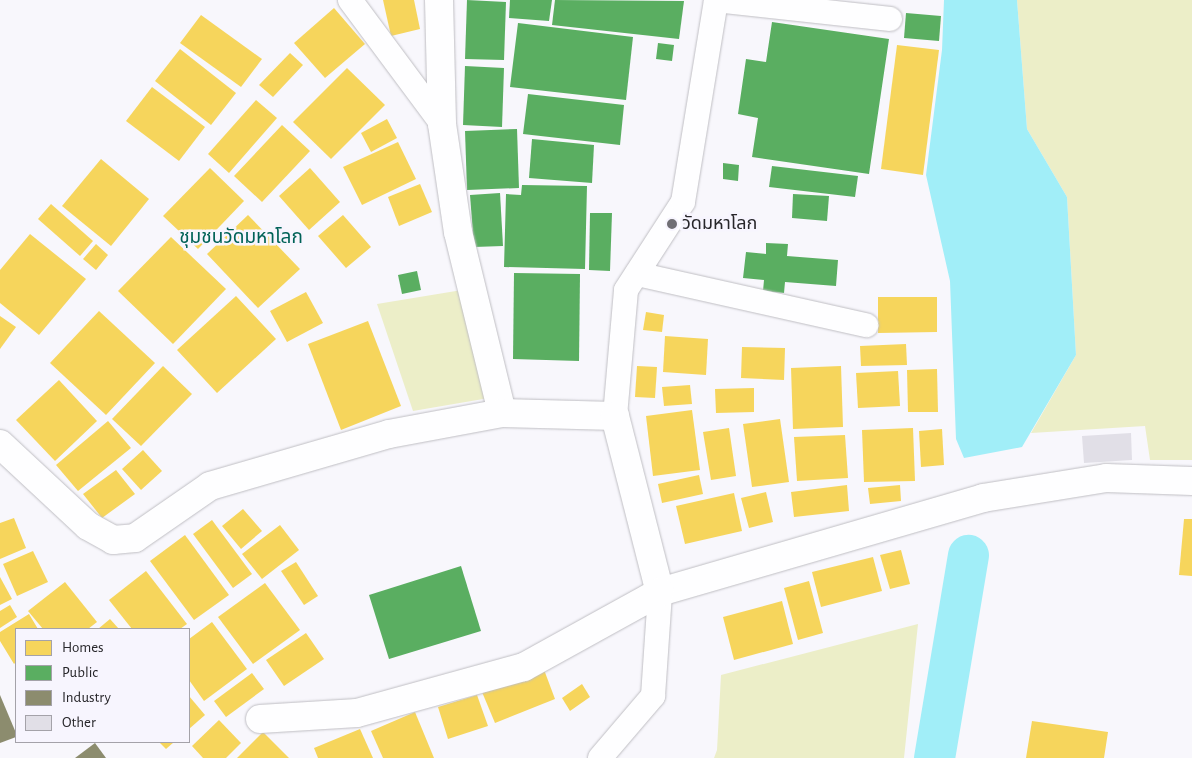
<!DOCTYPE html>
<meta charset="utf-8">
<style>
body{margin:0}
#map{position:relative;width:1192px;height:758px;overflow:hidden;background:#f8f7fc;font-family:"Alegreya Sans","Noto Sans Thai",sans-serif}
div>[style]{position:absolute}
.green>*{inset:0;background:#eceec8}
.water>*{inset:0;background:#a1eef8}
.homes>*{inset:0;background:#f6d55c}
.public>*{inset:0;background:#5aae61}
.industry>*{inset:0;background:#8c8c6e}
.canal>*{height:41px;margin:-20.5px;padding:0 20.5px;transform-origin:20.5px;border-radius:20.5px;background:#a1eef8}
.building>*{inset:0;background:#e1dfe7}
.roads{filter:drop-shadow(0 0 1px #bfbec3) drop-shadow(0 0 1px #bfbec3)}
.service>*{height:24px;margin:-12px;padding:0 12px;transform-origin:12px;border-radius:12px;background:#fefeff}
.minor>*{height:28px;margin:-14px;padding:0 14px;transform-origin:14px;border-radius:14px;background:#fefeff}
.dots>*{width:14px;height:14px;translate:-50% -50%;box-sizing:border-box;border:2px solid #f7f5fe;border-radius:50%}
span{translate:-50% -50%;white-space:nowrap;text-align:center;line-height:1.15;-webkit-text-stroke:5px #f7f5fe;paint-order:stroke}
.poi-label{font-size:18px;color:#27262a}
.left{translate:0 -50%;text-align:left}
.neighbourhood-label{font-size:19px;color:#006257}
.legend{position:absolute;left:15px;top:628px;width:175px;height:115px;box-sizing:border-box;background:#f7f5fe;border:1px solid #a4a2a9;margin:0;padding:6px 9px;list-style:none;font-size:15px;color:#27262a}
.legend li{display:flex;align-items:center;gap:10px;height:25px}
.legend b{width:25px;border:1px solid #a4a2a9}
</style>
<div id="map">
<div class="green">
<div style="clip-path:polygon(1017px 0,1192px 0,1192px 460px,1150px 460px,1145px 426px,1031px 433px,1076px 355px,1067px 197px,1027px 129px)"></div>
<div style="clip-path:polygon(462px 290px,489px 398px,413px 411px,377px 304px)"></div>
<div style="clip-path:polygon(918px 624px,904px 758px,714px 758px,717px 750px,721px 675px)"></div>
</div>
<div class="water">
<div style="clip-path:polygon(944px 0,1017px 0,1027px 129px,1067px 197px,1076px 355px,1022px 447px,964px 458px,956px 439px,950px 281px,926px 175px,942px 50px)"></div>
</div>
<div class="homes">
<div style="clip-path:polygon(383px 0,414px 0,420px 29px,391px 36px)"></div>
<div style="clip-path:polygon(334px 8px,365px 44px,325px 78px,294px 43px)"></div>
<div style="clip-path:polygon(201px 15px,262px 59px,241px 87px,180px 43px)"></div>
<div style="clip-path:polygon(897px 45px,939px 50px,923px 175px,881px 169px)"></div>
<div style="clip-path:polygon(180px 49px,236px 93px,211px 125px,155px 81px)"></div>
<div style="clip-path:polygon(290px 53px,303px 65px,273px 97px,259px 85px)"></div>
<div style="clip-path:polygon(347px 68px,385px 105px,331px 159px,293px 122px)"></div>
<div style="clip-path:polygon(152px 87px,205px 127px,179px 161px,126px 121px)"></div>
<div style="clip-path:polygon(256px 100px,277px 118px,229px 173px,208px 154px)"></div>
<div style="clip-path:polygon(387px 119px,397px 138px,371px 152px,361px 133px)"></div>
<div style="clip-path:polygon(282px 125px,310px 151px,262px 202px,234px 176px)"></div>
<div style="clip-path:polygon(398px 142px,416px 179px,362px 205px,343px 167px)"></div>
<div style="clip-path:polygon(101px 159px,149px 199px,111px 246px,62px 206px)"></div>
<div style="clip-path:polygon(210px 168px,244px 201px,198px 249px,163px 216px)"></div>
<div style="clip-path:polygon(310px 168px,340px 202px,309px 230px,279px 196px)"></div>
<div style="clip-path:polygon(420px 184px,432px 212px,399px 226px,388px 197px)"></div>
<div style="clip-path:polygon(51px 204px,93px 241px,80px 256px,38px 219px)"></div>
<div style="clip-path:polygon(248px 215px,300px 269px,258px 308px,207px 254px)"></div>
<div style="clip-path:polygon(343px 215px,371px 247px,346px 268px,318px 236px)"></div>
<div style="clip-path:polygon(30px 234px,86px 279px,39px 335px,0 303px,0 270px)"></div>
<div style="clip-path:polygon(171px 237px,226px 289px,173px 344px,118px 291px)"></div>
<div style="clip-path:polygon(96px 244px,108px 255px,96px 270px,83px 259px)"></div>
<div style="clip-path:polygon(306px 292px,323px 323px,287px 342px,270px 311px)"></div>
<div style="clip-path:polygon(236px 296px,276px 339px,217px 393px,177px 350px)"></div>
<div style="clip-path:polygon(878px 297px,937px 297px,937px 332px,878px 333px)"></div>
<div style="clip-path:polygon(99px 311px,155px 363px,106px 415px,50px 363px)"></div>
<div style="clip-path:polygon(646px 312px,664px 315px,662px 332px,643px 330px)"></div>
<div style="clip-path:polygon(0 316px,16px 327px,0 349px)"></div>
<div style="clip-path:polygon(368px 321px,401px 406px,341px 430px,308px 344px)"></div>
<div style="clip-path:polygon(665px 336px,708px 339px,706px 375px,663px 372px)"></div>
<div style="clip-path:polygon(906px 344px,907px 365px,861px 366px,860px 346px)"></div>
<div style="clip-path:polygon(742px 347px,785px 348px,784px 380px,741px 378px)"></div>
<div style="clip-path:polygon(163px 366px,192px 394px,141px 446px,112px 419px)"></div>
<div style="clip-path:polygon(637px 366px,657px 367px,655px 398px,635px 397px)"></div>
<div style="clip-path:polygon(841px 366px,843px 427px,793px 429px,791px 368px)"></div>
<div style="clip-path:polygon(937px 369px,938px 412px,908px 412px,907px 370px)"></div>
<div style="clip-path:polygon(898px 371px,900px 406px,858px 408px,856px 373px)"></div>
<div style="clip-path:polygon(59px 380px,97px 421px,55px 461px,16px 420px)"></div>
<div style="clip-path:polygon(690px 385px,692px 404px,664px 406px,662px 387px)"></div>
<div style="clip-path:polygon(754px 388px,754px 412px,716px 413px,715px 389px)"></div>
<div style="clip-path:polygon(692px 410px,700px 470px,653px 476px,646px 416px)"></div>
<div style="clip-path:polygon(780px 419px,789px 482px,752px 487px,743px 424px)"></div>
<div style="clip-path:polygon(108px 421px,131px 448px,78px 491px,56px 465px)"></div>
<div style="clip-path:polygon(729px 428px,736px 476px,711px 480px,703px 432px)"></div>
<div style="clip-path:polygon(913px 428px,915px 481px,864px 482px,862px 430px)"></div>
<div style="clip-path:polygon(942px 429px,944px 465px,921px 467px,919px 431px)"></div>
<div style="clip-path:polygon(845px 435px,848px 478px,797px 481px,794px 437px)"></div>
<div style="clip-path:polygon(143px 450px,162px 471px,141px 490px,122px 469px)"></div>
<div style="clip-path:polygon(116px 470px,135px 494px,102px 518px,83px 494px)"></div>
<div style="clip-path:polygon(699px 475px,703px 494px,662px 503px,658px 484px)"></div>
<div style="clip-path:polygon(847px 485px,849px 511px,794px 517px,791px 492px)"></div>
<div style="clip-path:polygon(900px 485px,901px 501px,870px 504px,868px 488px)"></div>
<div style="clip-path:polygon(766px 492px,773px 522px,749px 528px,741px 498px)"></div>
<div style="clip-path:polygon(734px 493px,742px 531px,685px 544px,676px 506px)"></div>
<div style="clip-path:polygon(243px 509px,262px 531px,241px 549px,222px 526px)"></div>
<div style="clip-path:polygon(14px 518px,26px 548px,0 559px,0 523px)"></div>
<div style="clip-path:polygon(1184px 519px,1192px 519px,1192px 576px,1179px 575px)"></div>
<div style="clip-path:polygon(212px 520px,252px 574px,233px 588px,193px 534px)"></div>
<div style="clip-path:polygon(280px 525px,299px 550px,262px 579px,242px 554px)"></div>
<div style="clip-path:polygon(185px 535px,229px 595px,194px 620px,150px 561px)"></div>
<div style="clip-path:polygon(901px 550px,910px 584px,890px 589px,880px 555px)"></div>
<div style="clip-path:polygon(33px 551px,48px 582px,17px 596px,3px 564px)"></div>
<div style="clip-path:polygon(873px 557px,882px 591px,821px 607px,812px 572px)"></div>
<div style="clip-path:polygon(296px 562px,318px 596px,304px 605px,281px 571px)"></div>
<div style="clip-path:polygon(146px 571px,187px 624px,180px 629px,132px 629px,109px 600px)"></div>
<div style="clip-path:polygon(0 577px,12px 599px,0 605px)"></div>
<div style="clip-path:polygon(809px 581px,823px 633px,798px 640px,784px 588px)"></div>
<div style="clip-path:polygon(65px 582px,97px 622px,88px 629px,43px 629px,28px 611px)"></div>
<div style="clip-path:polygon(265px 583px,300px 630px,253px 664px,218px 617px)"></div>
<div style="clip-path:polygon(782px 601px,793px 644px,734px 660px,723px 617px)"></div>
<div style="clip-path:polygon(10px 605px,17px 617px,0 628px,0 611px)"></div>
<div style="clip-path:polygon(29px 614px,38px 629px,16px 629px,16px 662px,14px 664px,0 641px,0 632px)"></div>
<div style="clip-path:polygon(110px 619px,119px 629px,98px 629px)"></div>
<div style="clip-path:polygon(212px 622px,247px 669px,204px 701px,189px 680px,189px 639px)"></div>
<div style="clip-path:polygon(306px 633px,324px 659px,284px 686px,266px 660px)"></div>
<div style="clip-path:polygon(543px 667px,555px 699px,495px 723px,482px 692px)"></div>
<div style="clip-path:polygon(252px 673px,264px 689px,226px 717px,214px 701px)"></div>
<div style="clip-path:polygon(582px 684px,590px 697px,570px 711px,562px 698px)"></div>
<div style="clip-path:polygon(477px 695px,488px 726px,448px 739px,438px 707px)"></div>
<div style="clip-path:polygon(189px 696px,205px 715px,189px 729px)"></div>
<div style="clip-path:polygon(415px 712px,434px 758px,383px 758px,371px 731px)"></div>
<div style="clip-path:polygon(219px 720px,241px 743px,226px 758px,203px 758px,192px 746px)"></div>
<div style="clip-path:polygon(1032px 721px,1108px 732px,1104px 758px,1026px 758px)"></div>
<div style="clip-path:polygon(360px 729px,373px 758px,318px 758px,314px 748px)"></div>
<div style="clip-path:polygon(263px 732px,289px 758px,237px 758px)"></div>
<div style="clip-path:polygon(159px 742px,174px 742px,166px 749px)"></div>
</div>
<div class="public">
<div style="clip-path:polygon(467px 0,506px 2px,504px 60px,465px 59px)"></div>
<div style="clip-path:polygon(510px 0,552px 0,549px 21px,509px 18px)"></div>
<div style="clip-path:polygon(555px 0,684px 1px,679px 39px,552px 25px)"></div>
<div style="clip-path:polygon(906px 13px,941px 16px,939px 41px,904px 38px)"></div>
<div style="clip-path:polygon(772px 22px,889px 39px,869px 174px,752px 157px,758px 118px,738px 114px,746px 59px,766px 62px)"></div>
<div style="clip-path:polygon(518px 23px,633px 37px,626px 100px,510px 87px)"></div>
<div style="clip-path:polygon(658px 43px,674px 45px,672px 61px,656px 59px)"></div>
<div style="clip-path:polygon(465px 66px,504px 68px,502px 127px,463px 125px)"></div>
<div style="clip-path:polygon(528px 94px,624px 105px,620px 145px,523px 134px)"></div>
<div style="clip-path:polygon(517px 129px,519px 188px,467px 190px,465px 131px)"></div>
<div style="clip-path:polygon(532px 139px,594px 145px,592px 183px,529px 178px)"></div>
<div style="clip-path:polygon(723px 163px,739px 165px,738px 181px,723px 179px)"></div>
<div style="clip-path:polygon(772px 166px,858px 176px,855px 197px,769px 187px)"></div>
<div style="clip-path:polygon(522px 185px,587px 186px,585px 269px,504px 267px,506px 194px,521px 195px)"></div>
<div style="clip-path:polygon(500px 193px,503px 246px,474px 247px,470px 195px)"></div>
<div style="clip-path:polygon(793px 194px,829px 196px,827px 221px,792px 218px)"></div>
<div style="clip-path:polygon(590px 213px,612px 213px,610px 271px,589px 270px)"></div>
<div style="clip-path:polygon(766px 243px,788px 244px,787px 256px,838px 260px,836px 286px,785px 282px,784px 293px,763px 291px,764px 280px,743px 278px,746px 252px,766px 254px)"></div>
<div style="clip-path:polygon(417px 271px,421px 290px,402px 294px,398px 275px)"></div>
<div style="clip-path:polygon(514px 273px,580px 274px,579px 361px,513px 359px)"></div>
<div style="clip-path:polygon(461px 566px,481px 631px,389px 659px,369px 595px)"></div>
</div>
<div class="industry">
<div style="clip-path:polygon(0 695px,16px 733px,16px 737px,0 743px)"></div>
<div style="clip-path:polygon(95px 743px,106px 758px,75px 758px)"></div>
</div>
<div class="canal">
<div style="left:934px;top:758px;width:206px;rotate:-80.5deg"></div>
</div>
<div class="building">
<div style="clip-path:polygon(1131px 433px,1132px 460px,1084px 463px,1082px 436px)"></div>
</div>
<div class="roads">
<div class="service">
<div style="left:350px;top:0;width:154px;rotate:53.4deg"></div>
<div style="left:716px;top:0;width:175px;rotate:6.2deg"></div>
<div style="left:637px;top:274px;width:235px;rotate:12.6deg"></div>
<div style="left:615px;top:416px;width:126px;rotate:-85deg"></div>
<div style="left:626px;top:290px;width:105px;rotate:-57.1deg"></div>
<div style="left:683px;top:202px;width:205px;rotate:-80.7deg"></div>
<div style="left:600px;top:758px;width:82px;rotate:-49.5deg"></div>
<div style="left:653px;top:696px;width:104px;rotate:-86.1deg"></div>
</div>
<div class="minor">
<div style="left:439px;top:0;width:124px;rotate:88.6deg"></div>
<div style="left:442px;top:124px;width:109px;rotate:81.6deg"></div>
<div style="left:458px;top:232px;width:186px;rotate:76.3deg"></div>
<div style="left:0;top:444px;width:120px;rotate:43deg"></div>
<div style="left:88px;top:526px;width:29px;rotate:29deg"></div>
<div style="left:113px;top:540px;width:22px;rotate:-5deg"></div>
<div style="left:135px;top:538px;width:91px;rotate:-34.7deg"></div>
<div style="left:210px;top:486px;width:186px;rotate:-16.2deg"></div>
<div style="left:389px;top:434px;width:115px;rotate:-10.5deg"></div>
<div style="left:502px;top:413px;width:113px;rotate:1.5deg"></div>
<div style="left:615px;top:416px;width:182px;rotate:75.7deg"></div>
<div style="left:660px;top:592px;width:336px;rotate:-16.2deg"></div>
<div style="left:983px;top:498px;width:125px;rotate:-9.2deg"></div>
<div style="left:1106px;top:478px;width:86px;rotate:2deg"></div>
<div style="left:260px;top:719px;width:97px;rotate:-3.5deg"></div>
<div style="left:357px;top:713px;width:173px;rotate:-15.4deg"></div>
<div style="left:524px;top:667px;width:155px;rotate:-28.9deg"></div>
</div>
</div>
<div class="dots">
<div style="left:672px;top:224px;background:#706f74"></div>
</div>
<div class="poi-label">
<span class="left" style="left:682px;top:224px">วัดมหาโลก</span>
</div>
<div class="neighbourhood-label">
<span style="left:241px;top:238px">ชุมชนวัดมหาโลก</span>
</div>
<ul class="legend">
<li><b style="height:14px;background:#f6d55c"></b>Homes</li>
<li><b style="height:14px;background:#5aae61"></b>Public</li>
<li><b style="height:14px;background:#8c8c6e"></b>Industry</li>
<li><b style="height:14px;background:#e1dfe7"></b>Other</li>
</ul>
</div>
